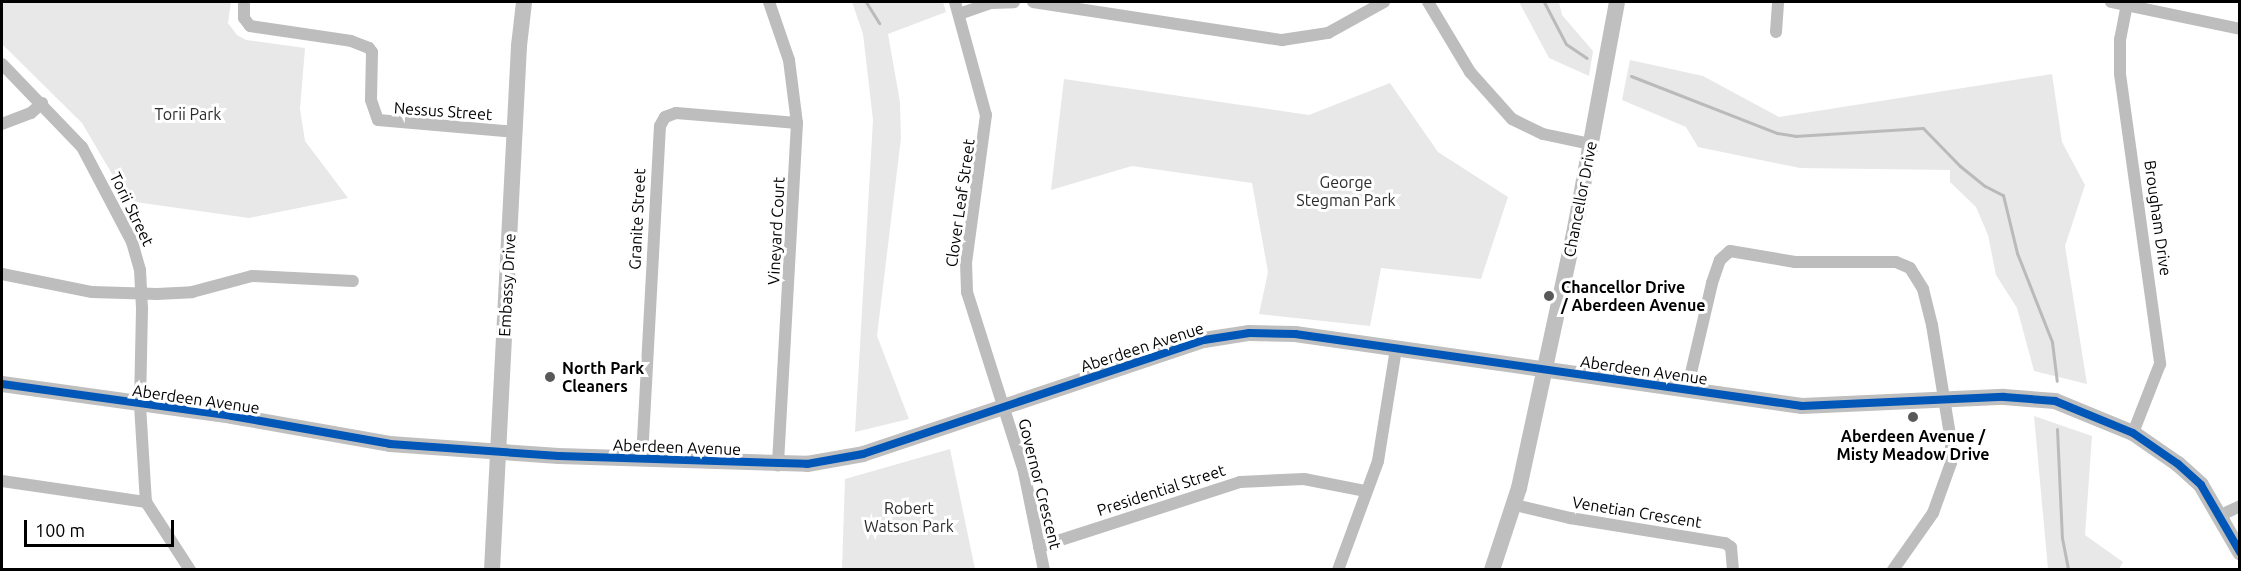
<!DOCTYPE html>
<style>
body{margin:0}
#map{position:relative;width:2241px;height:571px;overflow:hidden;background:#fff;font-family:Ubuntu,sans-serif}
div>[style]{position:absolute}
.green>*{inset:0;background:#e8e8e8}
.stream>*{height:3px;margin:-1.5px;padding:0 1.5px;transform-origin:1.5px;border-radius:1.5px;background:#bababa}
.street>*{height:12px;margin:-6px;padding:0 6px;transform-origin:6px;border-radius:6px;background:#bdbdbd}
.secondary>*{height:16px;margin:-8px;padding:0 8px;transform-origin:8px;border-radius:8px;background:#bfbfbf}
.cycleway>*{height:8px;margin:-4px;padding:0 4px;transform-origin:4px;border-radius:4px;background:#0057b8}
.dots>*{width:16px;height:16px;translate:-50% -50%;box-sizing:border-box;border:3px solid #fff;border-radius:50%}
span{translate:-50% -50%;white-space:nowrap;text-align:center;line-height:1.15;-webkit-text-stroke:6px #fff;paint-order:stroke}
.street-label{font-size:16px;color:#000}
.park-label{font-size:16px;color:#2c2c2c}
.poi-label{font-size:16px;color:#000;font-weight:700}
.left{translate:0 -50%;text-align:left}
.frame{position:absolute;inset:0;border:3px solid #000;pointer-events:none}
.scale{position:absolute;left:24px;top:520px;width:150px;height:27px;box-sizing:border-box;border:3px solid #000;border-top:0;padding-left:8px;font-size:18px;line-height:21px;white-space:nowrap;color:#000;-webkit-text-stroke:4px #fff;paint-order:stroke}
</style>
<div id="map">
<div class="green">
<div style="clip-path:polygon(2px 2px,231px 2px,228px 23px,237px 35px,246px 40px,305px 48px,300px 109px,305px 141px,348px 198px,249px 218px,128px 201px,82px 123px,2px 44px)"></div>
<div style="clip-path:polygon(852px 2px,943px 2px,946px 12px,888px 34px,900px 102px,901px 138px,877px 336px,909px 419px,855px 432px,873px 120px,863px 34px)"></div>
<div style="clip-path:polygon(1519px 2px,1559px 2px,1562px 15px,1593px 51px,1589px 76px,1549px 58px)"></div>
<div style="clip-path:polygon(1630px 60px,1703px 76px,1779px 117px,2052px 74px,2062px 142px,2085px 185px,2065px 246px,2087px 384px,2034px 371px,2017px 308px,1996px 275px,1988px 235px,1976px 207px,1950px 182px,1950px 170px,1800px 168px,1698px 147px,1686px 127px,1622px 100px)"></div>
<div style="clip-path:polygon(1064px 79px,1309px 115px,1390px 83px,1438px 152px,1508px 197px,1481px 279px,1381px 268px,1370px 326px,1259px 314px,1268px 272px,1252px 183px,1132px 166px,1051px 190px)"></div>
<div style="clip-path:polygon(2034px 416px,2092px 436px,2085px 535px,2123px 562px,2119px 569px,2048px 569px)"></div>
<div style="clip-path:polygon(950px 449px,975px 569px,842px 569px,845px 479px)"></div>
</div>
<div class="stream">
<div style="left:866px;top:2px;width:25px;rotate:58deg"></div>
<div style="left:1544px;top:2px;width:47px;rotate:62.4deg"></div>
<div style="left:1566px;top:44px;width:25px;rotate:34deg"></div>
<div style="left:1631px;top:76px;width:157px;rotate:21.3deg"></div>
<div style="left:1777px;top:133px;width:18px;rotate:9deg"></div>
<div style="left:1795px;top:136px;width:128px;rotate:-3.6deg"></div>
<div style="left:1923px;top:128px;width:53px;rotate:45.8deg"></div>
<div style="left:1960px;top:166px;width:32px;rotate:39deg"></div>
<div style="left:1985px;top:186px;width:20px;rotate:27deg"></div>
<div style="left:2003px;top:195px;width:60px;rotate:76.4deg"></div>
<div style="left:2017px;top:253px;width:96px;rotate:68.5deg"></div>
<div style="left:2052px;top:342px;width:39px;rotate:83deg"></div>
<div style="left:2057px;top:429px;width:109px;rotate:87.4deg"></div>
<div style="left:2062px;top:538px;width:33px;rotate:79deg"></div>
</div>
<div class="street">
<div style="left:244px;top:2px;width:16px;rotate:90deg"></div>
<div style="left:244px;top:18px;width:10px;rotate:53deg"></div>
<div style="left:250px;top:26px;width:102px;rotate:8.4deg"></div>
<div style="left:351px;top:41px;width:19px;rotate:21deg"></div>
<div style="left:369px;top:48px;width:5px;rotate:53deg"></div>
<div style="left:372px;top:52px;width:48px;rotate:91.2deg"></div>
<div style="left:371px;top:100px;width:21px;rotate:71deg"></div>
<div style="left:378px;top:120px;width:137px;rotate:5deg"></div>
<div style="left:769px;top:2px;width:61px;rotate:71deg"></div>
<div style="left:789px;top:60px;width:64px;rotate:82.8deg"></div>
<div style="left:797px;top:123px;width:343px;rotate:93.2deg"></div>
<div style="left:955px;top:2px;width:117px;rotate:74.7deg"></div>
<div style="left:986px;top:115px;width:148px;rotate:97.7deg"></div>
<div style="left:966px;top:262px;width:30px;rotate:88deg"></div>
<div style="left:967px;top:292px;width:189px;rotate:72.4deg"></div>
<div style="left:1024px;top:472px;width:100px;rotate:78.5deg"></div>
<div style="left:1033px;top:2px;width:252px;rotate:8.7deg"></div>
<div style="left:1282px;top:40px;width:47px;rotate:-8.7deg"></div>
<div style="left:1328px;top:33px;width:64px;rotate:-29deg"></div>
<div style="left:1428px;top:2px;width:82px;rotate:59deg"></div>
<div style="left:1470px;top:72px;width:63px;rotate:48.2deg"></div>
<div style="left:1512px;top:119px;width:34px;rotate:26deg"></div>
<div style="left:1543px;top:134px;width:49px;rotate:11.8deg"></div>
<div style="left:2111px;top:2px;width:132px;rotate:11.8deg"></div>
<div style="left:2127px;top:4px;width:36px;rotate:101deg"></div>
<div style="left:2120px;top:39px;width:35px;rotate:90deg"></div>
<div style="left:2120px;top:74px;width:293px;rotate:82.1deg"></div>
<div style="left:2160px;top:364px;width:74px;rotate:111.4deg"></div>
<div style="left:959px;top:14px;width:34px;rotate:-19deg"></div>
<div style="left:991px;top:3px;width:23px;rotate:-2deg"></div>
<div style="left:1776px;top:32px;width:30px;rotate:-86deg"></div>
<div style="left:2px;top:64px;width:115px;rotate:46.1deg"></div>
<div style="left:82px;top:147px;width:107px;rotate:62.2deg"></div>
<div style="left:132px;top:242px;width:29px;rotate:74deg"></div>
<div style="left:140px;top:270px;width:39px;rotate:87deg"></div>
<div style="left:142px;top:309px;width:96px;rotate:91.2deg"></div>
<div style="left:140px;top:405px;width:97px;rotate:86.5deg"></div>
<div style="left:146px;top:502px;width:81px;rotate:57.1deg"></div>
<div style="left:2px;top:124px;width:31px;rotate:-21deg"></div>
<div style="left:31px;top:113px;width:15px;rotate:-42deg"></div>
<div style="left:2px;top:274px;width:92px;rotate:11.3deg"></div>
<div style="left:92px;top:292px;width:65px;rotate:1.8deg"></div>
<div style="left:157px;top:294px;width:35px;rotate:-3deg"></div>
<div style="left:192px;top:292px;width:62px;rotate:-14.9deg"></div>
<div style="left:252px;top:276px;width:101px;rotate:2.8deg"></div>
<div style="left:1687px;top:390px;width:110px;rotate:-76.8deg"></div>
<div style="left:1712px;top:283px;width:24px;rotate:-71deg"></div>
<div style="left:1720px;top:260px;width:13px;rotate:-42deg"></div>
<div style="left:1730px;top:251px;width:66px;rotate:9.6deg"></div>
<div style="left:1795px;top:262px;width:101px"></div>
<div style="left:1896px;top:262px;width:15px;rotate:23deg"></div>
<div style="left:1910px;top:268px;width:25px;rotate:58deg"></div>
<div style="left:1923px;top:289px;width:37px;rotate:76deg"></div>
<div style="left:1932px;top:325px;width:118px;rotate:80.7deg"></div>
<div style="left:1951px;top:441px;width:22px;rotate:90deg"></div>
<div style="left:1951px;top:463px;width:53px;rotate:109.8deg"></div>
<div style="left:1933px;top:513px;width:70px;rotate:125.1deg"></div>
<div style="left:642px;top:458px;width:332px;rotate:-86.9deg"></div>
<div style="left:660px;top:126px;width:10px;rotate:-61deg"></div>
<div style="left:665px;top:117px;width:12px;rotate:-20deg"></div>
<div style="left:676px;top:113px;width:121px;rotate:4.7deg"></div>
<div style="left:2px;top:481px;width:146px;rotate:8.3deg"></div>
<div style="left:1515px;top:505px;width:57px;rotate:13.3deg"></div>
<div style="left:1570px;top:518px;width:157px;rotate:9.2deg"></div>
<div style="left:1725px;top:543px;width:7px;rotate:34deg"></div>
<div style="left:1731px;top:547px;width:23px;rotate:85deg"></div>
<div style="left:2221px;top:515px;width:21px;rotate:-25deg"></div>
<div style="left:1039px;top:547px;width:211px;rotate:-17.9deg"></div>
<div style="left:1240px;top:482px;width:64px;rotate:-2.7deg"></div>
<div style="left:1304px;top:479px;width:63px;rotate:11deg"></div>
<div style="left:1338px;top:570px;width:116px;rotate:-69.8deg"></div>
<div style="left:1378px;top:461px;width:114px;rotate:-80.9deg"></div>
</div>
<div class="secondary">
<div style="left:2px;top:384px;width:232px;rotate:7.9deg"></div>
<div style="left:232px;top:416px;width:160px;rotate:10deg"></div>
<div style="left:390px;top:444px;width:169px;rotate:4.1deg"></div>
<div style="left:559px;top:456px;width:248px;rotate:1.8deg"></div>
<div style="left:807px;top:464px;width:57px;rotate:-10.1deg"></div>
<div style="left:863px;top:454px;width:360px;rotate:-18.5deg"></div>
<div style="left:1204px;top:340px;width:46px;rotate:-8.8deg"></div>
<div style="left:1249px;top:333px;width:46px;rotate:1.2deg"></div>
<div style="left:1295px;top:334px;width:512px;rotate:8.08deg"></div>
<div style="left:1802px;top:406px;width:202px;rotate:-2.6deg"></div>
<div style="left:2004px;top:397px;width:51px;rotate:4.5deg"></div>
<div style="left:2055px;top:401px;width:84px;rotate:22.3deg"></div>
<div style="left:2133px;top:433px;width:55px;rotate:34.6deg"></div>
<div style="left:2178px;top:464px;width:31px;rotate:42deg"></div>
<div style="left:2201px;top:485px;width:78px;rotate:59.8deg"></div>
<div style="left:492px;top:570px;width:525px;rotate:-87.05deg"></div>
<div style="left:519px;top:46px;width:44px;rotate:-83.5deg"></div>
<div style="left:1492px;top:570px;width:86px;rotate:-71.8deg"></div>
<div style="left:1519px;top:488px;width:260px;rotate:-77.8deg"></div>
<div style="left:1574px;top:234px;width:236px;rotate:-79.5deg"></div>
</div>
<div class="cycleway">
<div style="left:2px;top:384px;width:232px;rotate:7.9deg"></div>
<div style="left:232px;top:416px;width:160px;rotate:10deg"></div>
<div style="left:390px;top:444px;width:169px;rotate:4.1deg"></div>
<div style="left:559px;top:456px;width:248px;rotate:1.8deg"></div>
<div style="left:807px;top:464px;width:57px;rotate:-10.1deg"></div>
<div style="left:863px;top:454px;width:360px;rotate:-18.5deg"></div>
<div style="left:1204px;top:340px;width:46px;rotate:-8.8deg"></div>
<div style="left:1249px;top:333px;width:46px;rotate:1.2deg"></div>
<div style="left:1295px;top:334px;width:512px;rotate:8.08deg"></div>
<div style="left:1802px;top:406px;width:202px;rotate:-2.6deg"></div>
<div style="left:2004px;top:397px;width:51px;rotate:4.5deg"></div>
<div style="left:2055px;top:401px;width:84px;rotate:22.3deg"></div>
<div style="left:2133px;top:433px;width:55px;rotate:34.6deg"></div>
<div style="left:2178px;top:464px;width:31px;rotate:42deg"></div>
<div style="left:2201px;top:485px;width:78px;rotate:59.8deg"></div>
</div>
<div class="dots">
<div style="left:1549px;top:296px;background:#595959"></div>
<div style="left:550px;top:377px;background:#595959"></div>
<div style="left:1913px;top:417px;background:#595959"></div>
</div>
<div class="street-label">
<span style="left:443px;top:111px;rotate:4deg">Nessus Street</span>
<span style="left:1580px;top:199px;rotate:-79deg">Chancellor Drive</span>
<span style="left:960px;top:203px;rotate:-82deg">Clover Leaf Street</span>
<span style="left:132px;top:209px;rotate:64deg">Torii Street</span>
<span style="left:2158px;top:218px;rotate:82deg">Brougham Drive</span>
<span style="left:637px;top:219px;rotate:-87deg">Granite Street</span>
<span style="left:776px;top:231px;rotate:-87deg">Vineyard Court</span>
<span style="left:507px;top:285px;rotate:-87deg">Embassy Drive</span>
<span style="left:1142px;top:347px;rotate:-18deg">Aberdeen Avenue</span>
<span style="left:1644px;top:370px;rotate:8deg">Aberdeen Avenue</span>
<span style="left:196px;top:399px;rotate:8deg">Aberdeen Avenue</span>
<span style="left:677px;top:447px;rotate:2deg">Aberdeen Avenue</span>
<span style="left:1040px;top:484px;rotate:76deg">Governor Crescent</span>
<span style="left:1161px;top:490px;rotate:-18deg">Presidential Street</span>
<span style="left:1637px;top:512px;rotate:9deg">Venetian Crescent</span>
</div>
<div class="park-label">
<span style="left:188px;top:114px">Torii Park</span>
<span style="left:1346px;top:191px">George<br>Stegman Park</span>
<span style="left:909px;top:517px">Robert<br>Watson Park</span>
</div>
<div class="poi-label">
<span class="left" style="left:1561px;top:296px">Chancellor Drive<br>/ Aberdeen Avenue</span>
<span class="left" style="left:562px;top:377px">North Park<br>Cleaners</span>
<span style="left:1913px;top:445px">Aberdeen Avenue /<br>Misty Meadow Drive</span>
</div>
<div class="frame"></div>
<div class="scale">100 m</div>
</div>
